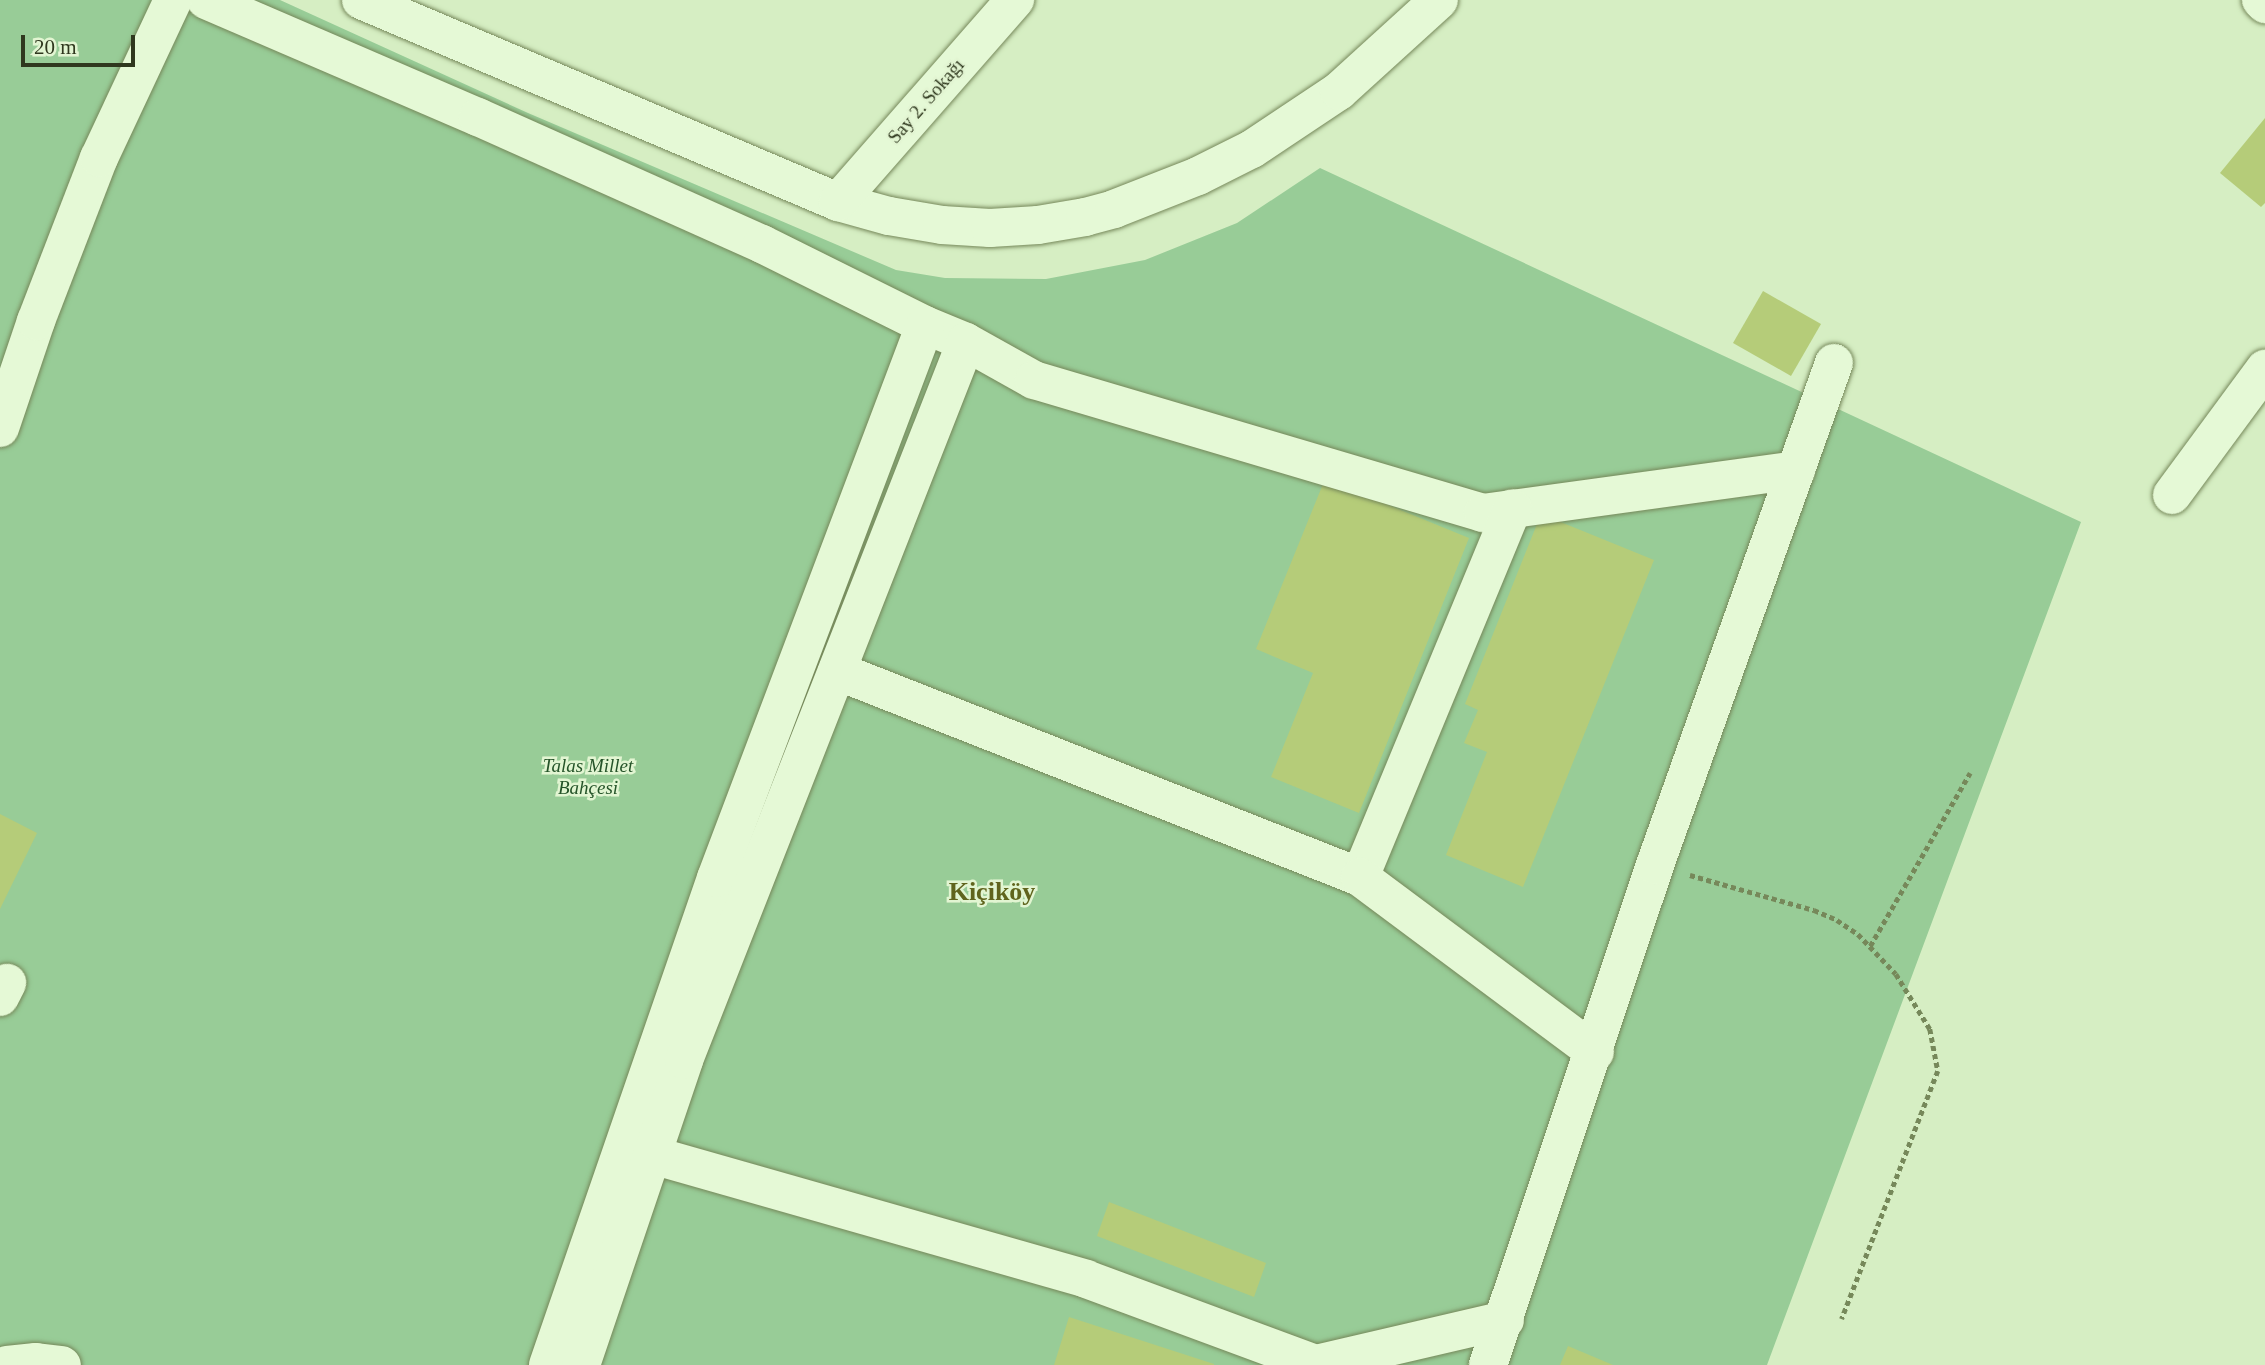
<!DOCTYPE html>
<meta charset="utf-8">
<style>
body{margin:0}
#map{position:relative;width:2265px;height:1365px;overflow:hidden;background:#d6eec3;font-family:"Times New Roman",serif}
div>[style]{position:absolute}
.green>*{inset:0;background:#98cc97}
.building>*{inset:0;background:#b5cc79}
.path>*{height:4.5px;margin-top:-2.25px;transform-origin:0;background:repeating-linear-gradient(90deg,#76885a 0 5px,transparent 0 8.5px)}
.roads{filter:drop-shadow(0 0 2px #76885a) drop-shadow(0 0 2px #76885a)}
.street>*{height:38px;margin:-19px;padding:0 19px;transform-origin:19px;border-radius:19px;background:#e5f9d6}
span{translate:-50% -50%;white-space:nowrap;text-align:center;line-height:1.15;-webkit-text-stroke:5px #e2f5d2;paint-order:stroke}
.street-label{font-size:19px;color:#2f381e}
.park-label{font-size:19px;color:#255429;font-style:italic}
.district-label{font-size:26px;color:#60641d;font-weight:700}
.scale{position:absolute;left:21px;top:35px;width:114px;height:32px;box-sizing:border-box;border:4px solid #2f381e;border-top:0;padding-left:9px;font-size:21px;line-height:24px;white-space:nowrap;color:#2f381e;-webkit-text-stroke:5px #e2f5d2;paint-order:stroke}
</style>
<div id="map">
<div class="green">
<div style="clip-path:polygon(0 0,280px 0,528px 113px,896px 270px,945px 278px,1046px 279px,1145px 260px,1237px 223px,1320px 168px,2081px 522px,1767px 1365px,0 1365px)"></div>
</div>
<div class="building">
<div style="clip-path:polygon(2265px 118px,2265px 203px,2261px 207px,2220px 173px)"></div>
<div style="clip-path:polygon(1763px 291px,1821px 324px,1791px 376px,1733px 343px)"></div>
<div style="clip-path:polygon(1325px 479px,1469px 538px,1359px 813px,1271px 777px,1313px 673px,1256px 649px)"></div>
<div style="clip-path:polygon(1541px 514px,1654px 560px,1523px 887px,1446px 855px,1487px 752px,1464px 743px,1478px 710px,1465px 704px)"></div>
<div style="clip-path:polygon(0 814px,37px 833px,0 909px)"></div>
<div style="clip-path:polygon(1109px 1202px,1266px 1263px,1254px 1297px,1097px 1236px)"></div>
<div style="clip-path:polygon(1069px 1317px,1214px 1364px,1214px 1365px,1054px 1365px)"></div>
<div style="clip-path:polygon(1568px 1346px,1613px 1365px,1560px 1365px)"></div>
</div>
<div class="path">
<div style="left:1690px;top:875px;width:129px;rotate:15.8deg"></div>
<div style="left:1814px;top:910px;width:25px;rotate:23deg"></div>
<div style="left:1837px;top:920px;width:25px;rotate:34deg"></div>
<div style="left:1858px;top:934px;width:55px;rotate:46.5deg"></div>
<div style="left:1896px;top:974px;width:65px;rotate:58.3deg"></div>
<div style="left:1930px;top:1029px;width:43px;rotate:79.2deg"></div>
<div style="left:1938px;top:1071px;width:266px;rotate:111.2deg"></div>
<div style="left:1870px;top:946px;width:200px;rotate:-60deg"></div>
</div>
<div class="roads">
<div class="street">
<div style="left:206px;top:0;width:296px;rotate:23.3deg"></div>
<div style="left:478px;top:117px;width:311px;rotate:24.1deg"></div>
<div style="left:762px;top:244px;width:182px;rotate:26.4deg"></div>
<div style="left:925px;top:325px;width:44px;rotate:22.5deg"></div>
<div style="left:966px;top:342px;width:78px;rotate:29.2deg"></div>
<div style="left:1034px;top:380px;width:468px;rotate:16.5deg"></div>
<div style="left:1483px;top:513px;width:316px;rotate:-7.8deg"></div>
<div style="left:361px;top:0;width:518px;rotate:22.95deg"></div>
<div style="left:838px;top:202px;width:53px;rotate:15.4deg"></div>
<div style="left:889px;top:216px;width:54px;rotate:9.6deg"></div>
<div style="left:942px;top:225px;width:48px;rotate:3.6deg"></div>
<div style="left:990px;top:228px;width:48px;rotate:-3.6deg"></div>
<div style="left:1038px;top:225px;width:48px;rotate:-9.7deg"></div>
<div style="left:1085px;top:217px;width:30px;rotate:-15deg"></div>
<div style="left:1114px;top:209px;width:90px;rotate:-21.4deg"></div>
<div style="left:1198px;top:176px;width:60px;rotate:-26.6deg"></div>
<div style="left:1252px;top:149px;width:105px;rotate:-33.7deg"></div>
<div style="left:1339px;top:91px;width:135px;rotate:-42.3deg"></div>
<div style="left:2261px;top:0;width:6px;rotate:45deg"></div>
<div style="left:838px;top:202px;width:269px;rotate:-48.8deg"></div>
<div style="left:0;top:428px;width:113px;rotate:-71.4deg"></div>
<div style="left:36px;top:321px;width:175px;rotate:-68.9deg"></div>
<div style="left:99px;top:158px;width:174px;rotate:-64.9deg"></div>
<div style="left:2172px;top:495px;width:157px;rotate:-53.6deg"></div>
<div style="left:837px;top:671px;width:562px;rotate:21.5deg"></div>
<div style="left:1360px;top:877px;width:399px;rotate:-67.5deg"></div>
<div style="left:1360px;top:877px;width:293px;rotate:36.7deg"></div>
<div style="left:0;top:997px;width:16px;rotate:-63deg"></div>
<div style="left:652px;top:1155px;width:451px;rotate:15.9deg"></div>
<div style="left:1086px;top:1279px;width:245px;rotate:20.3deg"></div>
<div style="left:1316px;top:1364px;width:194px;rotate:-13.1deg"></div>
<div style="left:7px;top:1365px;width:29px;rotate:-6deg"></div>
<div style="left:36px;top:1362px;width:26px;rotate:7deg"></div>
<div style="left:548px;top:1365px;width:515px;rotate:-70.97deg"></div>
<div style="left:716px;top:878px;width:591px;rotate:-69.3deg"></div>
<div style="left:581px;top:1365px;width:322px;rotate:-71.3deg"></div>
<div style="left:684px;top:1060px;width:771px;rotate:-68.56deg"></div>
<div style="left:1488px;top:1365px;width:527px;rotate:-71.53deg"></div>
<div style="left:1655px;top:865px;width:533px;rotate:-70.38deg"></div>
</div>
</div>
<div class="street-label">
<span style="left:926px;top:101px;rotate:-49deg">Say 2. Sokağı</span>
</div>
<div class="park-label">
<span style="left:588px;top:777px">Talas Millet<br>Bahçesi</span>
</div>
<div class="district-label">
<span style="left:992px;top:892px">Kiçiköy</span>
</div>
<div class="scale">20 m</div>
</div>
